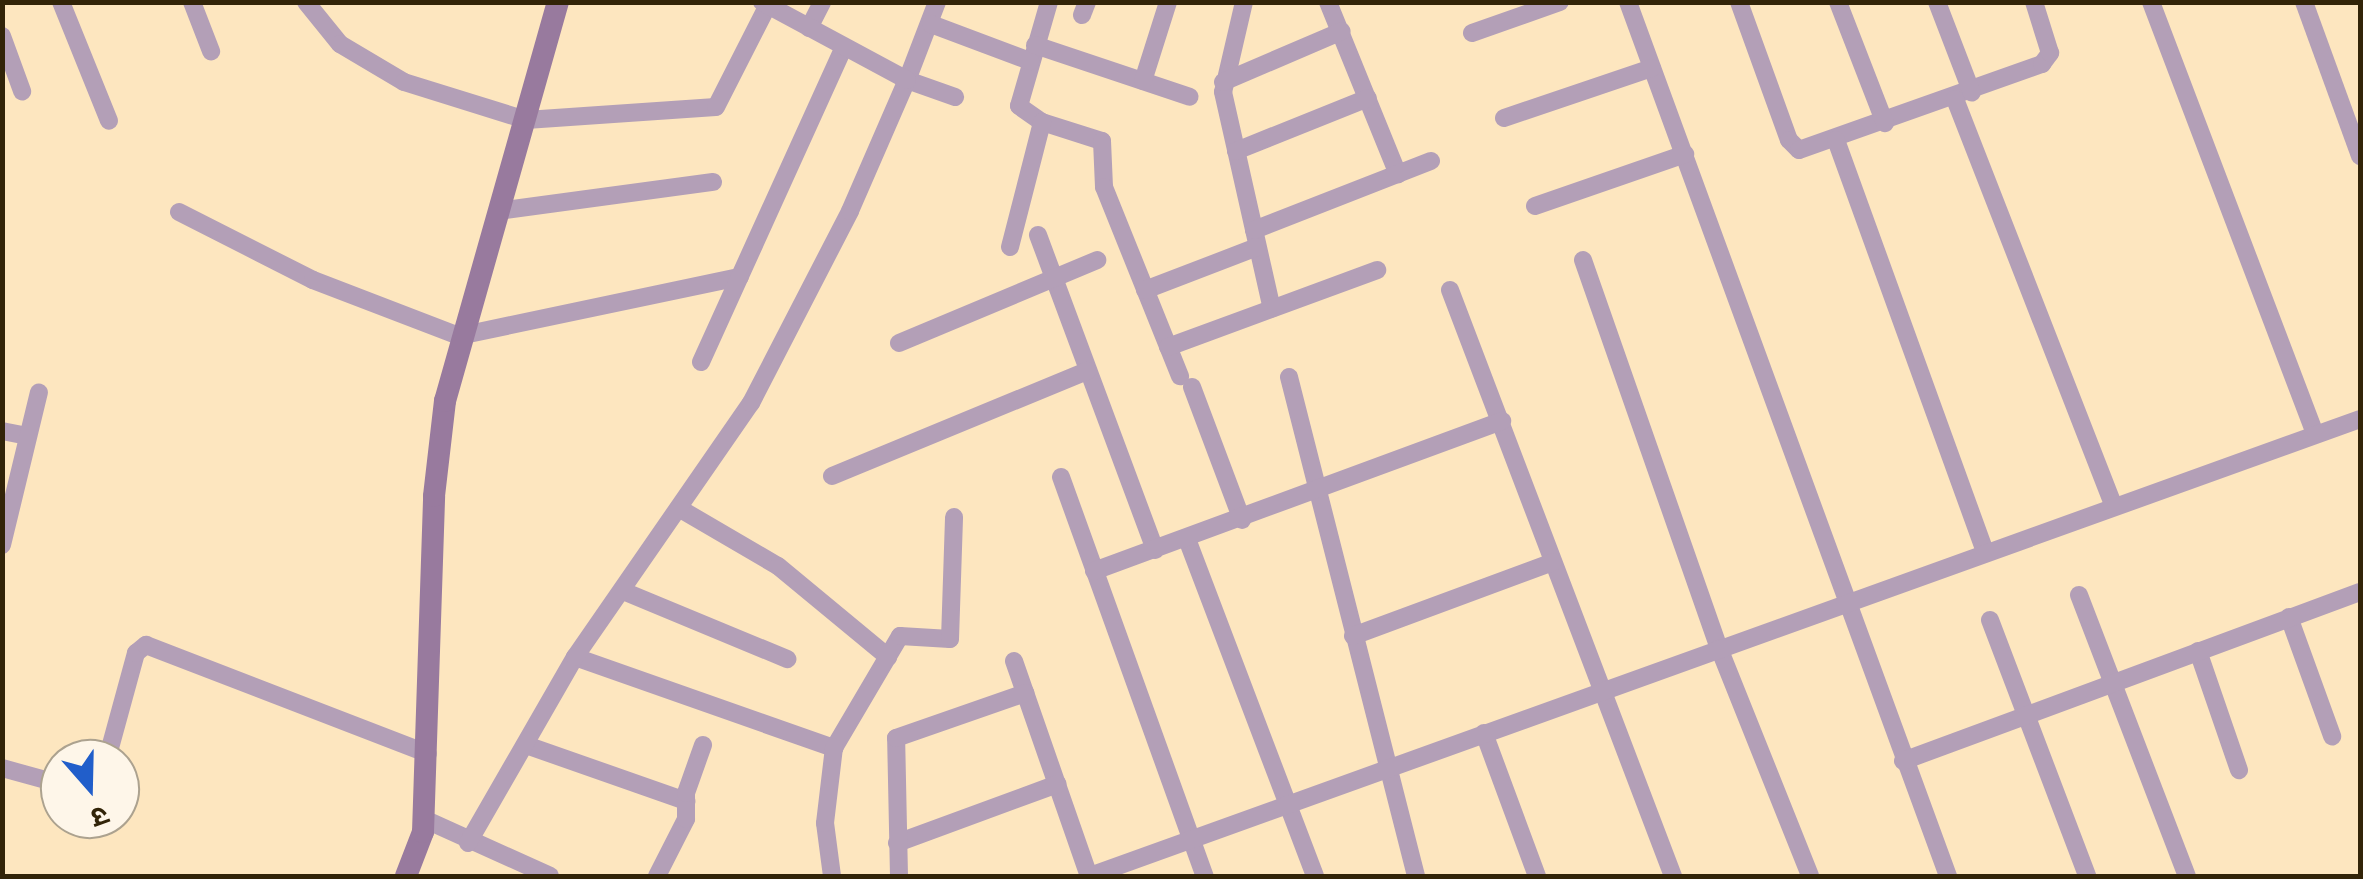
<!DOCTYPE html>
<meta charset="utf-8">
<style>
body{margin:0}
#map{position:relative;width:2363px;height:879px;overflow:hidden;background:#fde6bf;font-family:Spectral,"Noto Sans Devanagari",serif}
div>[style]{position:absolute}
.street>*{height:18px;margin:-9px;padding:0 9px;transform-origin:9px;border-radius:9px;background:#b39fb7}
.secondary>*{height:22px;margin:-11px;padding:0 11px;transform-origin:11px;border-radius:11px;background:#987a9e}
span{translate:-50% -50%;white-space:nowrap;text-align:center;line-height:1.15;-webkit-text-stroke:10px #fef6e9;paint-order:stroke}
.frame{position:absolute;inset:0;border:5px solid #322408;pointer-events:none}
.north{position:absolute;left:40px;top:739px;width:100px;height:100px;box-sizing:border-box;background:#fef6e9;border:2px solid #aca28f;border-radius:50%;rotate:160deg;font-size:28px;font-weight:700;line-height:40px;text-align:center;color:#322408}
.north::after{content:'';display:block;margin:auto;width:35px;height:45px;background:#215eca;clip-path:polygon(50% 0,100% 100%,50% 72%,0 100%)}
</style>
<div id="map">
<div class="street">
<div style="left:61px;top:2px;width:128px;rotate:68deg"></div>
<div style="left:192px;top:2px;width:53px;rotate:68.8deg"></div>
<div style="left:306px;top:2px;width:54px;rotate:51deg"></div>
<div style="left:340px;top:44px;width:74px;rotate:30.7deg"></div>
<div style="left:404px;top:82px;width:128px;rotate:17.3deg"></div>
<div style="left:526px;top:120px;width:190px;rotate:-3.9deg"></div>
<div style="left:716px;top:107px;width:114px;rotate:-63deg"></div>
<div style="left:937px;top:2px;width:84px;rotate:111deg"></div>
<div style="left:907px;top:80px;width:51px;rotate:19.5deg"></div>
<div style="left:1049px;top:2px;width:108px;rotate:106.1deg"></div>
<div style="left:1019px;top:106px;width:28px;rotate:35deg"></div>
<div style="left:1042px;top:122px;width:63px;rotate:17.6deg"></div>
<div style="left:1102px;top:141px;width:46px;rotate:87.5deg"></div>
<div style="left:1104px;top:187px;width:204px;rotate:68.1deg"></div>
<div style="left:1244px;top:2px;width:92px;rotate:103.1deg"></div>
<div style="left:1223px;top:92px;width:222px;rotate:77.3deg"></div>
<div style="left:1328px;top:2px;width:186px;rotate:67.9deg"></div>
<div style="left:1628px;top:2px;width:931px;rotate:69.89deg"></div>
<div style="left:1739px;top:2px;width:147px;rotate:70.1deg"></div>
<div style="left:1789px;top:140px;width:14px;rotate:45deg"></div>
<div style="left:1799px;top:150px;width:258px;rotate:-19.5deg"></div>
<div style="left:2042px;top:64px;width:14px;rotate:-54deg"></div>
<div style="left:2050px;top:53px;width:53px;rotate:-107.4deg"></div>
<div style="left:1838px;top:2px;width:130px;rotate:68.8deg"></div>
<div style="left:1937px;top:2px;width:97px;rotate:69deg"></div>
<div style="left:2151px;top:2px;width:462px;rotate:69.2deg"></div>
<div style="left:2304px;top:2px;width:164px;rotate:70deg"></div>
<div style="left:1082px;top:15px;width:14px;rotate:-69deg"></div>
<div style="left:931px;top:24px;width:106px;rotate:20.5deg"></div>
<div style="left:809px;top:28px;width:29px;rotate:-63deg"></div>
<div style="left:1472px;top:33px;width:93px;rotate:-19.4deg"></div>
<div style="left:2px;top:36px;width:59px;rotate:70deg"></div>
<div style="left:1035px;top:45px;width:163px;rotate:18.5deg"></div>
<div style="left:1143px;top:81px;width:83px;rotate:-72.4deg"></div>
<div style="left:1223px;top:82px;width:129px;rotate:-23.2deg"></div>
<div style="left:1955px;top:99px;width:436px;rotate:68.7deg"></div>
<div style="left:1504px;top:118px;width:156px;rotate:-18.7deg"></div>
<div style="left:1836px;top:140px;width:438px;rotate:70.1deg"></div>
<div style="left:1236px;top:151px;width:142px;rotate:-21.9deg"></div>
<div style="left:1535px;top:206px;width:159px;rotate:-19.1deg"></div>
<div style="left:498px;top:211px;width:217px;rotate:-7.7deg"></div>
<div style="left:179px;top:212px;width:150px;rotate:26.9deg"></div>
<div style="left:313px;top:280px;width:156px;rotate:21deg"></div>
<div style="left:459px;top:336px;width:287px;rotate:-11.9deg"></div>
<div style="left:1254px;top:230px;width:190px;rotate:-21.3deg"></div>
<div style="left:1038px;top:235px;width:336px;rotate:69.6deg"></div>
<div style="left:1010px;top:247px;width:129px;rotate:-75.6deg"></div>
<div style="left:1583px;top:260px;width:411px;rotate:70.7deg"></div>
<div style="left:1719px;top:648px;width:245px;rotate:68.2deg"></div>
<div style="left:1145px;top:290px;width:120px;rotate:-21deg"></div>
<div style="left:1450px;top:290px;width:627px;rotate:69.17deg"></div>
<div style="left:899px;top:343px;width:215px;rotate:-22.7deg"></div>
<div style="left:1168px;top:347px;width:223px;rotate:-20.2deg"></div>
<div style="left:701px;top:362px;width:346px;rotate:-65.6deg"></div>
<div style="left:1289px;top:377px;width:515px;rotate:75.72deg"></div>
<div style="left:1192px;top:387px;width:142px;rotate:69.4deg"></div>
<div style="left:2px;top:431px;width:26px;rotate:11deg"></div>
<div style="left:832px;top:476px;width:276px;rotate:-22.4deg"></div>
<div style="left:1061px;top:477px;width:424px;rotate:70.2deg"></div>
<div style="left:682px;top:510px;width:111px;rotate:30.3deg"></div>
<div style="left:778px;top:566px;width:143px;rotate:39.6deg"></div>
<div style="left:1187px;top:539px;width:360px;rotate:69.2deg"></div>
<div style="left:2px;top:545px;width:157px;rotate:-76.4deg"></div>
<div style="left:1094px;top:571px;width:435px;rotate:-20.2deg"></div>
<div style="left:623px;top:591px;width:178px;rotate:22.5deg"></div>
<div style="left:2079px;top:595px;width:301px;rotate:69deg"></div>
<div style="left:2289px;top:617px;width:127px;rotate:70.1deg"></div>
<div style="left:1990px;top:620px;width:274px;rotate:69.2deg"></div>
<div style="left:1353px;top:636px;width:213px;rotate:-20.3deg"></div>
<div style="left:2198px;top:651px;width:126px;rotate:71deg"></div>
<div style="left:575px;top:657px;width:275px;rotate:19.4deg"></div>
<div style="left:834px;top:748px;width:130px;rotate:-59.5deg"></div>
<div style="left:900px;top:636px;width:50px;rotate:3.4deg"></div>
<div style="left:950px;top:639px;width:122px;rotate:-88.1deg"></div>
<div style="left:1014px;top:661px;width:228px;rotate:70.8deg"></div>
<div style="left:1484px;top:733px;width:153px;rotate:69.7deg"></div>
<div style="left:526px;top:745px;width:170px;rotate:19.3deg"></div>
<div style="left:107px;top:759px;width:110px;rotate:-74.7deg"></div>
<div style="left:136px;top:653px;width:13px;rotate:-39deg"></div>
<div style="left:146px;top:645px;width:302px;rotate:21.1deg"></div>
<div style="left:1903px;top:761px;width:487px;rotate:-20.3deg"></div>
<div style="left:2px;top:768px;width:60px;rotate:15.4deg"></div>
<div style="left:424px;top:819px;width:138px;rotate:24.3deg"></div>
<div style="left:468px;top:843px;width:215px;rotate:-60.1deg"></div>
<div style="left:575px;top:657px;width:309px;rotate:-55.3deg"></div>
<div style="left:751px;top:403px;width:216px;rotate:-62.7deg"></div>
<div style="left:850px;top:211px;width:143px;rotate:-66.5deg"></div>
<div style="left:907px;top:80px;width:165px;rotate:-151.7deg"></div>
<div style="left:897px;top:843px;width:171px;rotate:-20.2deg"></div>
<div style="left:657px;top:876px;width:64px;rotate:-63deg"></div>
<div style="left:686px;top:819px;width:26px;rotate:-90deg"></div>
<div style="left:686px;top:793px;width:51px;rotate:-70.5deg"></div>
<div style="left:832px;top:876px;width:53px;rotate:-97.5deg"></div>
<div style="left:825px;top:823px;width:76px;rotate:-83.2deg"></div>
<div style="left:899px;top:876px;width:138px;rotate:-91.2deg"></div>
<div style="left:896px;top:738px;width:137px;rotate:-19.2deg"></div>
<div style="left:1090px;top:876px;width:1350px;rotate:-19.79deg"></div>
</div>
<div class="secondary">
<div style="left:406px;top:876px;width:47px;rotate:-68.9deg"></div>
<div style="left:423px;top:832px;width:336px;rotate:-88.1deg"></div>
<div style="left:434px;top:496px;width:96px;rotate:-83.4deg"></div>
<div style="left:445px;top:401px;width:415px;rotate:-74.2deg"></div>
</div>
<div class="frame"></div>
<div class="north">उ</div>
</div>
